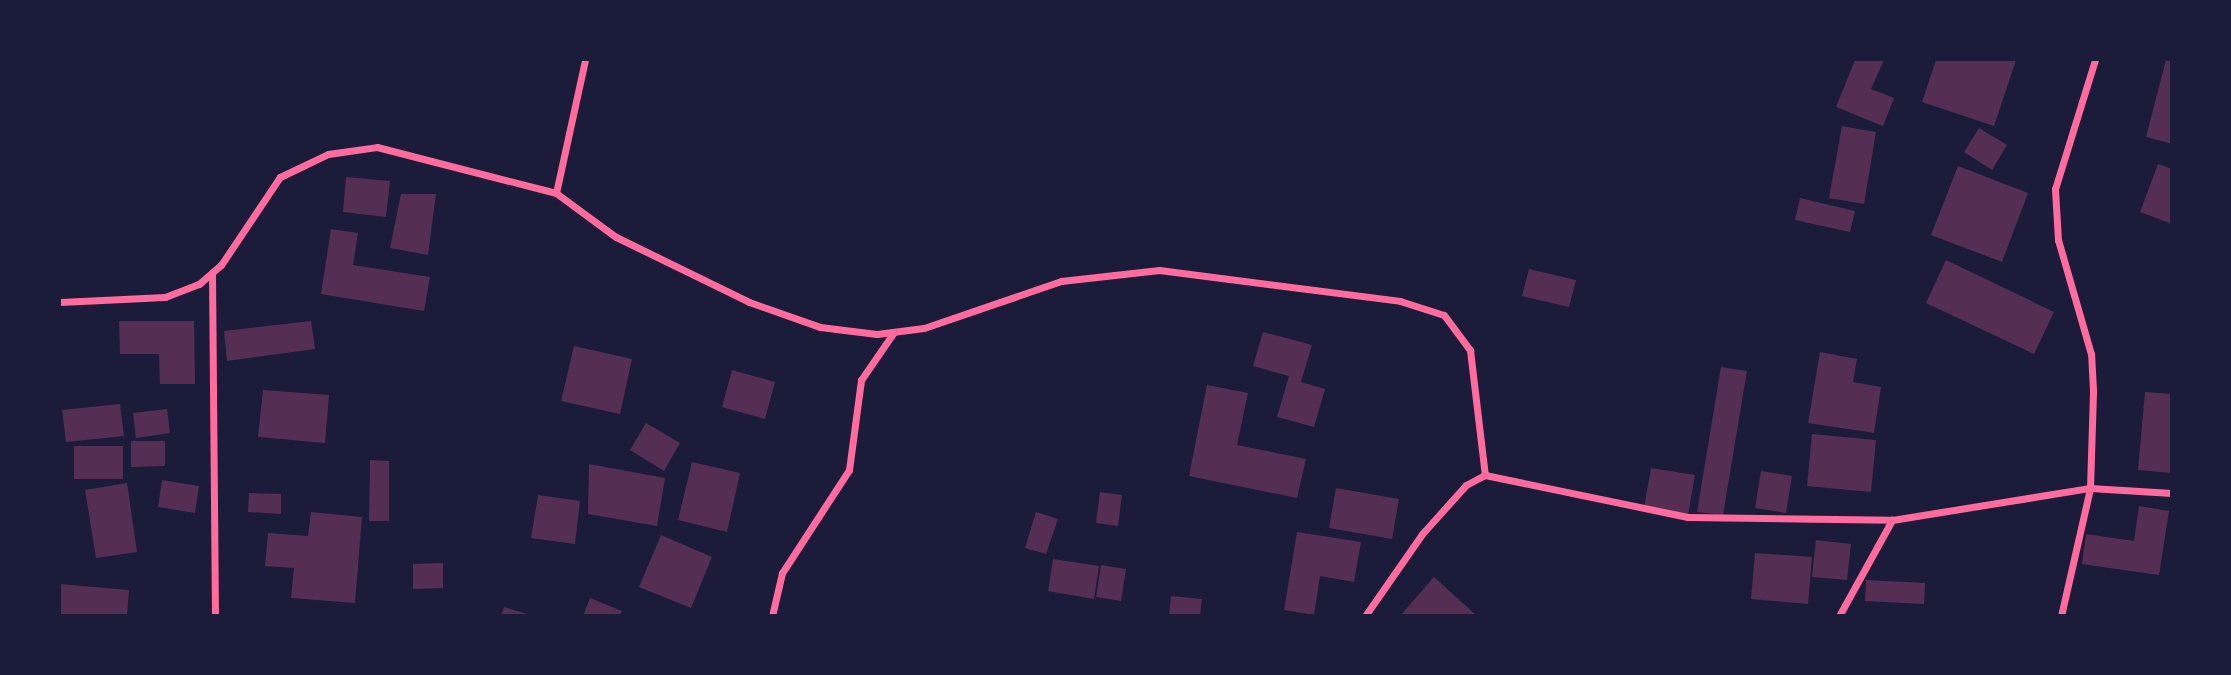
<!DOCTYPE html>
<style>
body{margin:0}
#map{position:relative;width:2231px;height:675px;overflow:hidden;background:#1b1b3a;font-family:Quicksand,sans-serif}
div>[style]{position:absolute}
.building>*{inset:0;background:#542f53}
.minor>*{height:7px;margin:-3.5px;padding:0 3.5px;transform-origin:3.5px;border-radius:3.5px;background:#ff6b9d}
span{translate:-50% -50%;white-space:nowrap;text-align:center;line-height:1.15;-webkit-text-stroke:7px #1b1b3a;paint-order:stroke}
.frame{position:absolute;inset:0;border:61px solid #1b1b3a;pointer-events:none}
</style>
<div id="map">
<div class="building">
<div style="clip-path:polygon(1855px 60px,1884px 60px,1871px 89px,1894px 98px,1883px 126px,1836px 107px)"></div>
<div style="clip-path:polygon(1936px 60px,2016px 60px,1994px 126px,1922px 102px)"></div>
<div style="clip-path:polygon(2166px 60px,2172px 60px,2172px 144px,2146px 137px)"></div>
<div style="clip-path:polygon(1842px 126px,1876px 132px,1864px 204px,1829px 198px)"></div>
<div style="clip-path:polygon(1979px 128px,2007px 145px,1992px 170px,1964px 152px)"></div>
<div style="clip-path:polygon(2158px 164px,2172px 169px,2172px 224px,2140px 212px)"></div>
<div style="clip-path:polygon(1958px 166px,2028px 193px,2002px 262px,1931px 235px)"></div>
<div style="clip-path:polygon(346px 177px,390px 181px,386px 217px,343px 212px)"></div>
<div style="clip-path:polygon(401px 194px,436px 194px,428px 255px,390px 248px)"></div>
<div style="clip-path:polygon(1800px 198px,1855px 211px,1850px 232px,1795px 220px)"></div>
<div style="clip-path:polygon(331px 229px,358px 233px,353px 265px,430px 277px,424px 311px,321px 294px)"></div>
<div style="clip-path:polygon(1946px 260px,2054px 312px,2034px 354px,1926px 303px)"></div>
<div style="clip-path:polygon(1529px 269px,1576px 280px,1569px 307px,1522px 296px)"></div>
<div style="clip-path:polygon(119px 321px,194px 321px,195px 384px,160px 384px,159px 354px,120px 354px)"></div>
<div style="clip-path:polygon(311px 321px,315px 349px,227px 361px,224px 331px)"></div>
<div style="clip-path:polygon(1263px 332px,1312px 345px,1301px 382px,1325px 389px,1314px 427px,1277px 417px,1289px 376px,1253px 366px)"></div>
<div style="clip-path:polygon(574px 346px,632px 359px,620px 414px,561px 401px)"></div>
<div style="clip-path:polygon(1820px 352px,1857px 359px,1853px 382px,1881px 387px,1874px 433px,1808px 423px)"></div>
<div style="clip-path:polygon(1721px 367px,1747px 371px,1723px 515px,1697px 512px)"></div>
<div style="clip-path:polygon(732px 370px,775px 382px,765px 419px,722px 407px)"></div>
<div style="clip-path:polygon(1207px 385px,1248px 393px,1237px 445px,1306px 459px,1297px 498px,1189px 476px)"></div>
<div style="clip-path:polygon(263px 390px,329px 395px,325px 443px,258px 437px)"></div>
<div style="clip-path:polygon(2145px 392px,2172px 394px,2172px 473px,2138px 470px)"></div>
<div style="clip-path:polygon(120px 404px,124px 436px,66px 442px,62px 410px)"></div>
<div style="clip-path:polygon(167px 409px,170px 433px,136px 438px,133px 413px)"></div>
<div style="clip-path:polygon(646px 423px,680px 443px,664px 471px,630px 450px)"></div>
<div style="clip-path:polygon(1812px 434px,1876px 440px,1871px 492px,1807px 486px)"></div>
<div style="clip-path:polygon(131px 441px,165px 441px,165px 466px,131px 467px)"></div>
<div style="clip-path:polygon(74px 446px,123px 446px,123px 479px,74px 479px)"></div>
<div style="clip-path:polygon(370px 460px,389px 461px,389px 521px,369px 521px)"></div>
<div style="clip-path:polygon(692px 462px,740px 473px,727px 532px,678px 520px)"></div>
<div style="clip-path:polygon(589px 464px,665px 478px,657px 526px,588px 514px)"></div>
<div style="clip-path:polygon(1651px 468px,1695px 475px,1688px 515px,1644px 508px)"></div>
<div style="clip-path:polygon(1761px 471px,1792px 476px,1786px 513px,1755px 508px)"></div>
<div style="clip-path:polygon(162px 480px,199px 486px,195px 513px,158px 507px)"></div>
<div style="clip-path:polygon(127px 483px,137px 552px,96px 558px,85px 490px)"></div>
<div style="clip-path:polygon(1336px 488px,1399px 499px,1392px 539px,1329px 528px)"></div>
<div style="clip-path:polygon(1100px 492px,1122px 495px,1118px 526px,1096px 523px)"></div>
<div style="clip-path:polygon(249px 493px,281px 494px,281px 514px,248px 512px)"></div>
<div style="clip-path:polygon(538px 495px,580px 501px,575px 544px,531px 538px)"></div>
<div style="clip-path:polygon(2139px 506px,2169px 511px,2159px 575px,2082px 564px,2086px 534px,2134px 541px)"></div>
<div style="clip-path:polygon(311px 512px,362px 517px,355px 603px,291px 598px,294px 568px,265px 566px,268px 533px,308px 536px)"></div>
<div style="clip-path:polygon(1036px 512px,1058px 519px,1046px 554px,1025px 548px)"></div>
<div style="clip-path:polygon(1297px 532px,1361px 542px,1354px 582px,1320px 576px,1314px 615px,1284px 610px)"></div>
<div style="clip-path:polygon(661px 535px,712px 557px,691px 608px,639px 587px)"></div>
<div style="clip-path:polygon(1816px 540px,1851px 544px,1847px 580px,1812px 577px)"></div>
<div style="clip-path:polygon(1755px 553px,1812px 557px,1808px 604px,1751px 599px)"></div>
<div style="clip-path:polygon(1053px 559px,1099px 566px,1094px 599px,1048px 591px)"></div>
<div style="clip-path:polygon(443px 563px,443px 588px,413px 589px,413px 564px)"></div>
<div style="clip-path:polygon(1101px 565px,1126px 569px,1121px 601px,1096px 597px)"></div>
<div style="clip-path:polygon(1434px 577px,1477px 616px,1400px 616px)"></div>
<div style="clip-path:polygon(1866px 580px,1925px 583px,1924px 604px,1865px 601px)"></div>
<div style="clip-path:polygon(60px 584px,129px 590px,127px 616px,60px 616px)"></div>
<div style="clip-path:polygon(1171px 596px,1202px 599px,1200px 616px,1169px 616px)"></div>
<div style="clip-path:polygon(590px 598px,622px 611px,620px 616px,583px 616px)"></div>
<div style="clip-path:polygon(504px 607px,531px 615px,531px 616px,501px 616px)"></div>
</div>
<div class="minor">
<div style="left:556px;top:193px;width:136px;rotate:-77.7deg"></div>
<div style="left:212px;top:273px;width:343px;rotate:89.5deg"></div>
<div style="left:60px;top:302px;width:105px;rotate:-2.7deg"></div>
<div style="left:165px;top:297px;width:36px;rotate:-21deg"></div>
<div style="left:199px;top:284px;width:29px;rotate:-41deg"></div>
<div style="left:221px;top:265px;width:106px;rotate:-56.2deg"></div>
<div style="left:280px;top:177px;width:53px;rotate:-25.6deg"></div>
<div style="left:328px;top:154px;width:49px;rotate:-8.1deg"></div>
<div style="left:377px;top:147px;width:185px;rotate:14.4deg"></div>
<div style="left:556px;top:193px;width:74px;rotate:36.3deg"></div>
<div style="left:616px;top:237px;width:148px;rotate:26deg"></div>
<div style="left:749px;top:302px;width:75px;rotate:19.4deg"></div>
<div style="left:820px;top:327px;width:57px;rotate:7deg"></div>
<div style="left:877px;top:334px;width:47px;rotate:-7.3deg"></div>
<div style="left:924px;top:328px;width:145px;rotate:-18.9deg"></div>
<div style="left:1061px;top:281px;width:99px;rotate:-6.4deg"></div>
<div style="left:1159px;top:270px;width:243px;rotate:7.3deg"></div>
<div style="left:1400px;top:301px;width:46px;rotate:17.7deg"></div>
<div style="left:1444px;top:315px;width:44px;rotate:53.4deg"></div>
<div style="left:1470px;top:350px;width:126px;rotate:83.2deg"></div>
<div style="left:772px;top:616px;width:44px;rotate:-76.9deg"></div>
<div style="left:782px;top:573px;width:123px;rotate:-57deg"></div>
<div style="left:849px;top:470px;width:91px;rotate:-82.4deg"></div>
<div style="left:861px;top:380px;width:58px;rotate:-55.5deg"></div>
<div style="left:1365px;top:616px;width:100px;rotate:-55.2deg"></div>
<div style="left:1422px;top:534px;width:66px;rotate:-48.1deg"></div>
<div style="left:1466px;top:485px;width:21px;rotate:-28deg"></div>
<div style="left:1485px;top:475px;width:207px;rotate:11.7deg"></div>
<div style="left:1688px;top:517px;width:204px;rotate:0.8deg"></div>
<div style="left:1892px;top:520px;width:201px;rotate:-9.2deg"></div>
<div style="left:2090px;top:488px;width:82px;rotate:3.5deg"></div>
<div style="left:1839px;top:616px;width:110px;rotate:-61.1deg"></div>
<div style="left:2061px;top:616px;width:131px;rotate:-77.2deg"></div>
<div style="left:2090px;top:488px;width:98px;rotate:-88.2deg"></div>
<div style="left:2093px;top:390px;width:36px;rotate:-93deg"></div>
<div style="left:2091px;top:354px;width:119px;rotate:-106.1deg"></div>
<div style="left:2058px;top:240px;width:51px;rotate:-93.4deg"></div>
<div style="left:2055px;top:189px;width:135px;rotate:-72.8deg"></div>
</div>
<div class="frame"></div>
</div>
